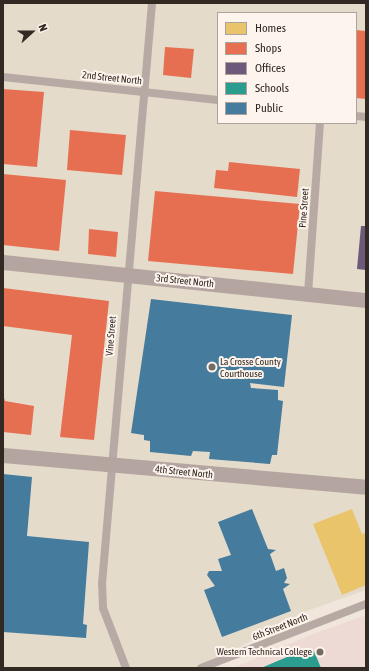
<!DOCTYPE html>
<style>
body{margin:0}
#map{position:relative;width:369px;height:671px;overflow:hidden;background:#f1e6db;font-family:"Asap Condensed",sans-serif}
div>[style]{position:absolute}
.commercial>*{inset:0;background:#e5dbca}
.education>*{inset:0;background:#eedad5}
.homes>*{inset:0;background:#e9c46a}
.shops>*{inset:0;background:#e76f51}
.offices>*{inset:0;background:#6d597a}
.schools>*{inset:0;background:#2a9d8f}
.public>*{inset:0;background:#457b9d}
.street>*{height:8px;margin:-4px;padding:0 4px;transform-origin:4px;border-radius:4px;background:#b7aaa5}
.highway>*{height:15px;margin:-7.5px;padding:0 7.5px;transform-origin:7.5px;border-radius:7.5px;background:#b5a5a0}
.dots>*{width:11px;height:11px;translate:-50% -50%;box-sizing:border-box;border:2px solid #fdf4ed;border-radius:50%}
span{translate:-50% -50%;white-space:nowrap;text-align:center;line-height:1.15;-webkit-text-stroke:4px #fdf4ed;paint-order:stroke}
.street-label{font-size:10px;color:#312922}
.poi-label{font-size:10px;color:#312922}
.left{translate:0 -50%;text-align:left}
.right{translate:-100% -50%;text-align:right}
.frame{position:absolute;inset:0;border:4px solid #312922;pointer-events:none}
.legend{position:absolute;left:217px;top:12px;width:140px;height:112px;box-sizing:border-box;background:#fdf4ed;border:1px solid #aba39c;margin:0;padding:5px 7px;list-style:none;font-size:12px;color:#312922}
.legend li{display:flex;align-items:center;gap:8px;height:20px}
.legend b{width:20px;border:1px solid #aba39c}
.north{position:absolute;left:12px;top:12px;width:40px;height:40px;-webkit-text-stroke:3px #fdf4ed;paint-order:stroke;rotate:69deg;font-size:11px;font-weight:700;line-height:16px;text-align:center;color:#312922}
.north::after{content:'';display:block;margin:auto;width:14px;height:18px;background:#312922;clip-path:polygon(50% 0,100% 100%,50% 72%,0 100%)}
</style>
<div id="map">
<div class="commercial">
<div style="clip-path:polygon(evenodd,3px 3px,366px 3px,366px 590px,304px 612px,201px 668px,3px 668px,3px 3px,218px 13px,356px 13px,356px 123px,218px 123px,218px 13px)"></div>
</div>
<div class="education">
<div style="clip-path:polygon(366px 615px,366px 668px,233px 668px,308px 636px)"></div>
</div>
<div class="homes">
<div style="clip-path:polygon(352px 509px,362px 534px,366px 533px,366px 585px,342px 595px,313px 524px)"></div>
</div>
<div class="shops">
<div style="clip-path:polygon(356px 30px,366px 31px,366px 99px,356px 98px)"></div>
<div style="clip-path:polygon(165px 47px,194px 49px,191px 78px,163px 75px)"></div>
<div style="clip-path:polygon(3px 89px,44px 92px,37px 167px,3px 164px)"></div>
<div style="clip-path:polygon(70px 130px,126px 135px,122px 175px,67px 170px)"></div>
<div style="clip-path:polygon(229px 162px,300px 169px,297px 197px,214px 188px,216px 170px,228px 171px)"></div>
<div style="clip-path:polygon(3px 174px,66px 180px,59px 251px,3px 245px)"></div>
<div style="clip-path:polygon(155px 191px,300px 204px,293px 274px,148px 261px)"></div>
<div style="clip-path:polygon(89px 229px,118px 232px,116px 257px,88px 254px)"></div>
<div style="clip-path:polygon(3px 288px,109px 301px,94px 440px,60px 437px,72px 335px,3px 326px)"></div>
<div style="clip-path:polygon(3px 394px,5px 401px,34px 406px,31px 435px,3px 432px)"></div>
</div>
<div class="offices">
<div style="clip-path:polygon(361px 226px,366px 226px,366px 270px,357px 269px)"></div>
</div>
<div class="schools">
<div style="clip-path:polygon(306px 649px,308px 653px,314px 651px,321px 668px,261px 668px)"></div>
</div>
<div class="public">
<div style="clip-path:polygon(151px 299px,292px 315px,284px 387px,250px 383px,251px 388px,278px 390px,278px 400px,283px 401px,277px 455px,272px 455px,270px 464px,209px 459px,210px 452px,193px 451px,191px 456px,150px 452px,150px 441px,144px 440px,144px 435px,131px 433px)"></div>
<div style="clip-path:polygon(3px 474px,32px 477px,27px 536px,89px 542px,83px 624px,87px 625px,86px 638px,3px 632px)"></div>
<div style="clip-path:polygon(252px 509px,268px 549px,276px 550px,270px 554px,276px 571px,284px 568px,287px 578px,284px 583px,290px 584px,283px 589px,291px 611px,222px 637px,204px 590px,215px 586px,207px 575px,209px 571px,222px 571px,218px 559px,231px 555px,218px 522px)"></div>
</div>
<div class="street">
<div style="left:3px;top:77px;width:216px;rotate:6.1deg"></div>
<div style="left:356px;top:116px;width:10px;rotate:6deg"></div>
<div style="left:308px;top:294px;width:171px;rotate:-86deg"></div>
<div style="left:126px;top:668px;width:64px;rotate:-111deg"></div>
<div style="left:103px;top:608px;width:24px;rotate:-92deg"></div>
<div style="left:102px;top:584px;width:583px;rotate:-85.08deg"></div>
<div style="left:201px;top:668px;width:177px;rotate:-21.2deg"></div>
</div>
<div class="highway">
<div style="left:3px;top:262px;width:365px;rotate:6deg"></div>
<div style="left:3px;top:455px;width:364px;rotate:5deg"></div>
</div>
<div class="dots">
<div style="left:212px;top:367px;background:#746b63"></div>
<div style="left:320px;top:652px;background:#746b63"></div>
</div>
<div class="street-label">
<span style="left:112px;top:78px;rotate:6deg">2nd Street North</span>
<span style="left:304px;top:208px;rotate:-86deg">Pine Street</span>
<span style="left:185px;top:281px;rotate:6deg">3rd Street North</span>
<span style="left:111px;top:336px;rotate:-85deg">Vine Street</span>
<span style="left:184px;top:472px;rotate:6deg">4th Street North</span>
<span style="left:280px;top:627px;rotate:-21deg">6th Street North</span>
</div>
<div class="poi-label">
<span class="left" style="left:220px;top:367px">La Crosse County<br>Courthouse</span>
<span class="right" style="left:312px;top:652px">Western Technical College</span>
</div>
<div class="frame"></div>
<ul class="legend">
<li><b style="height:11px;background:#e9c46a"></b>Homes</li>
<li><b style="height:11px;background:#e76f51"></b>Shops</li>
<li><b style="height:11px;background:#6d597a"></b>Offices</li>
<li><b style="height:11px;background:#2a9d8f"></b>Schools</li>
<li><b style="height:11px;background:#457b9d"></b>Public</li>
</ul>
<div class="north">N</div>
</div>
